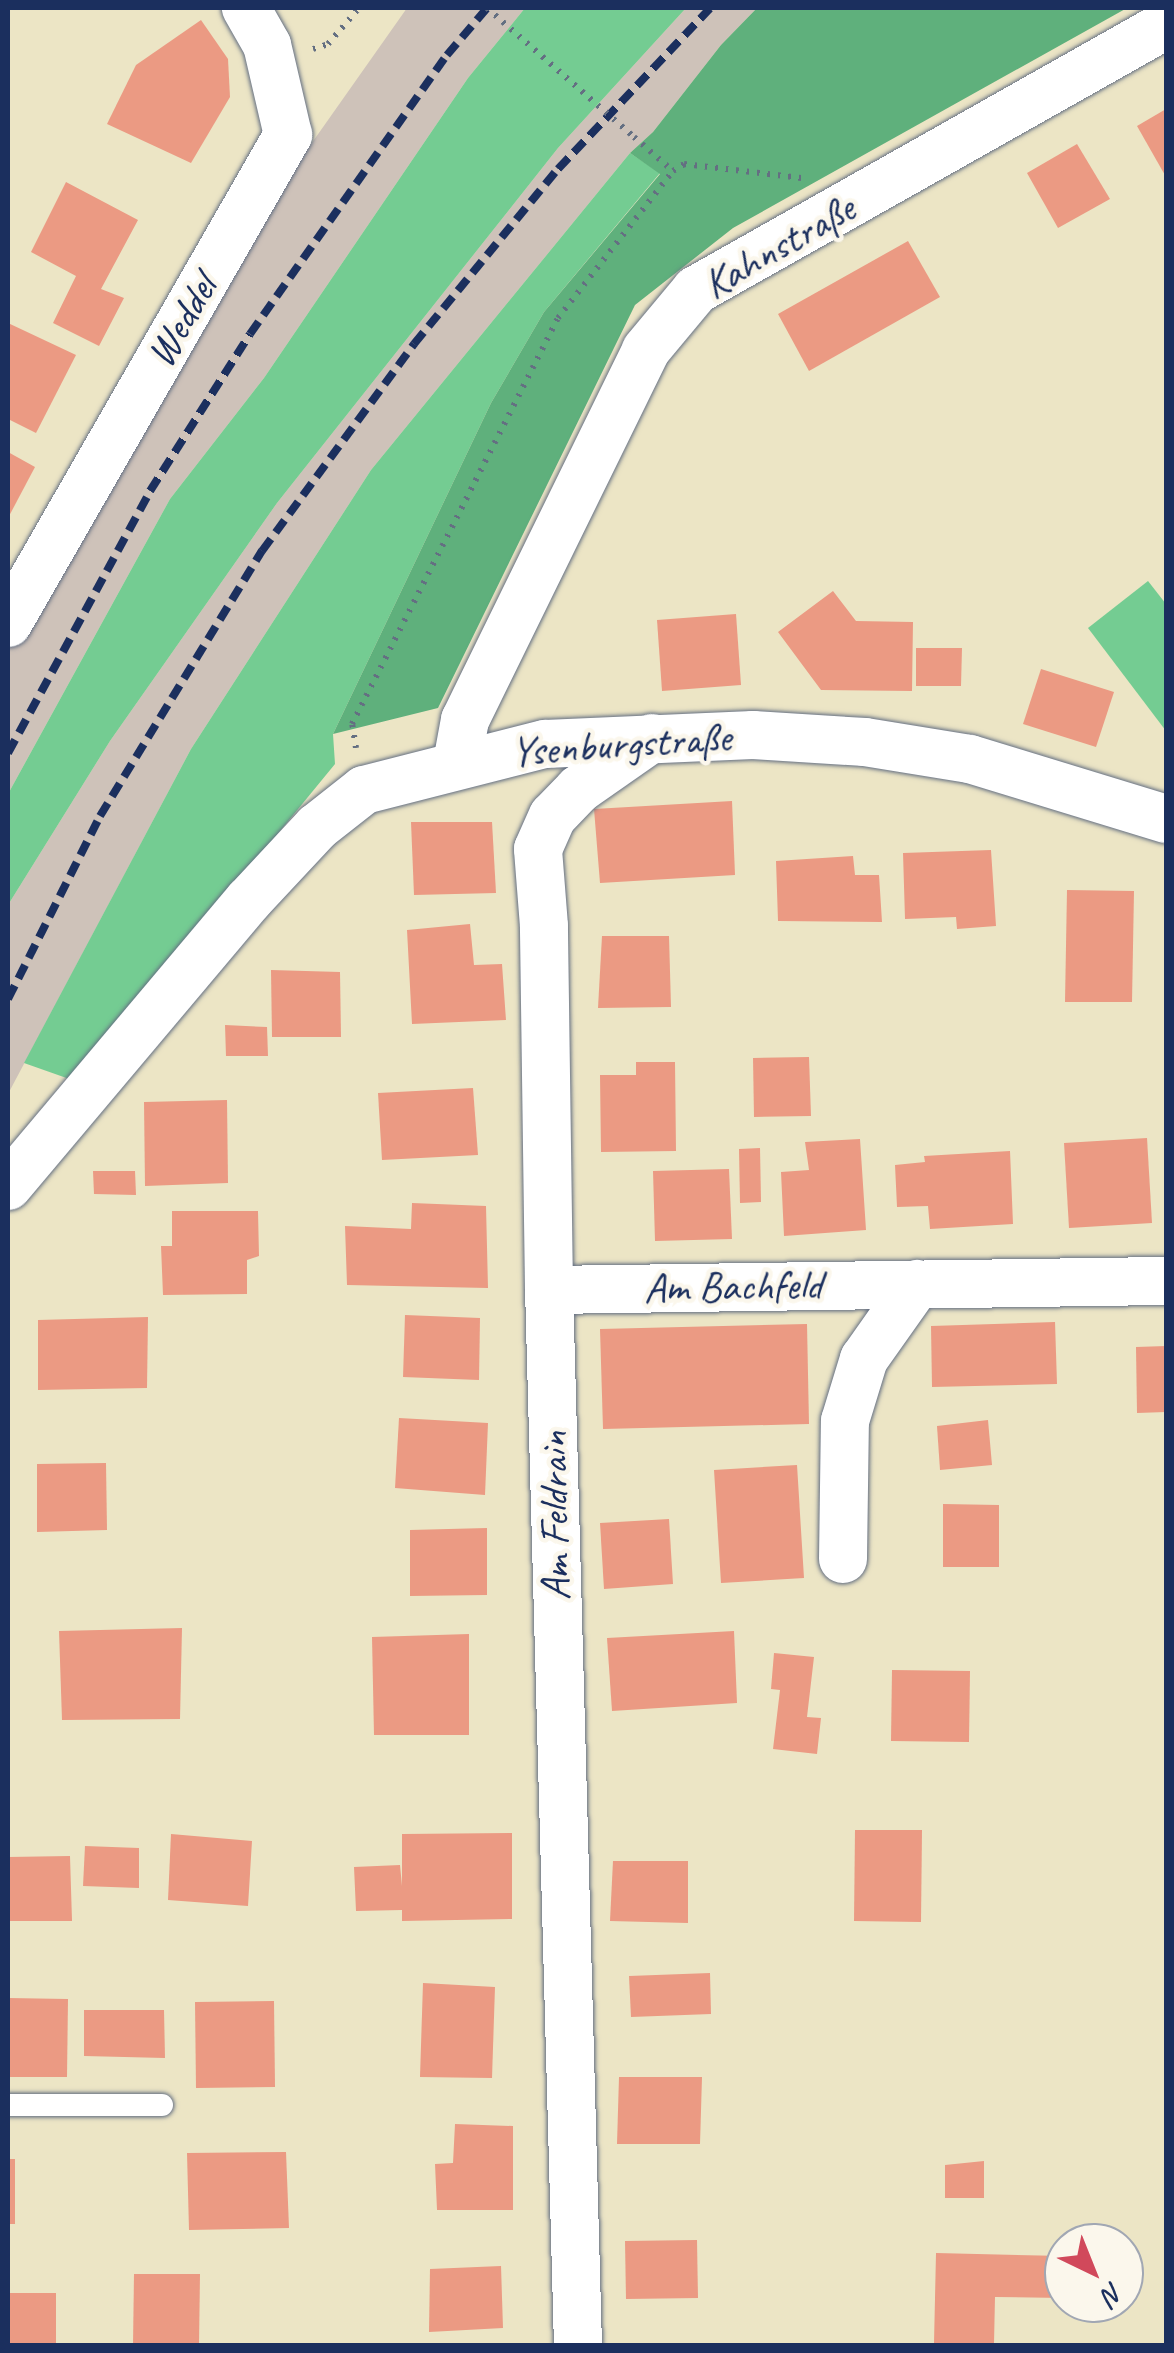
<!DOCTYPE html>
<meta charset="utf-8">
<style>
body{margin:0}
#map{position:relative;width:1174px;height:2353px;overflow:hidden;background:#ece5c5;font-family:Caveat,sans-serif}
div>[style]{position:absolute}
.industrial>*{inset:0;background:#cec2b9}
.green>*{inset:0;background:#74cc92}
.forest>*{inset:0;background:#5fb07c}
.building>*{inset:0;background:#eb9a83}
.path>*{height:6px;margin-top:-3px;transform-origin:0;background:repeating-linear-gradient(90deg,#646f82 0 2.5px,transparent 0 10.5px)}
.roads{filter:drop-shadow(0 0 2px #646f82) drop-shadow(0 0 2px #646f82)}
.service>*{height:22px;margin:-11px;padding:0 11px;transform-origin:11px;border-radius:11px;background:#fff}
.minor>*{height:48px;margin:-24px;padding:0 24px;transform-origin:24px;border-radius:24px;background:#fff}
.rail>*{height:8px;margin-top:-4px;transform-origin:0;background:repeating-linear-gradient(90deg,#1b2f5e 0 15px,transparent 0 23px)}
.path-bridge>*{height:6px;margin-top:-3px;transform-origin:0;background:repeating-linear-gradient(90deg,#646f82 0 2.5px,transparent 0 10.5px)}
span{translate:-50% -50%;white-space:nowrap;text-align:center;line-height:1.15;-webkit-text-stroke:9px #fbf7ec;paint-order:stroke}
.street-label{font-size:42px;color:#1b2f5e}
.frame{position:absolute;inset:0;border:10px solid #1b2f5e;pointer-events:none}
.north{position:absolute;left:1044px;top:2223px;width:100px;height:100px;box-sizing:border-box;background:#fbf7ec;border:2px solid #a1a7b3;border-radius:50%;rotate:137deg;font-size:28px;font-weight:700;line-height:40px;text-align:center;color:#1b2f5e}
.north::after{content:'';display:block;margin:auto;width:35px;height:45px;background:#d1495b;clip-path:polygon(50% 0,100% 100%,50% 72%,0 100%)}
</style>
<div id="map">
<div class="industrial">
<div style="clip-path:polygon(407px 8px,525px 8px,468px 78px,264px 378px,170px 499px,8px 794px,8px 643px,235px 252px)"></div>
<div style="clip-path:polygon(686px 8px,757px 8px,721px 45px,653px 132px,630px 153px,371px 470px,191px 749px,8px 1094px,8px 905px,110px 741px,277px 503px,558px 148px)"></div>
</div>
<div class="green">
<div style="clip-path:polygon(525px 8px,686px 8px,558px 148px,277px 503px,110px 741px,8px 905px,8px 794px,170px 499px,264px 378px,468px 78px)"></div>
<div style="clip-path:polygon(630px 153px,660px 173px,544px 312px,491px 403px,333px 734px,335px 764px,75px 1081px,24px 1063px,191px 749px,371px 470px)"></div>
<div style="clip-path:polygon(1148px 581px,1166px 604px,1166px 731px,1088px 628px)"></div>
</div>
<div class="forest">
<div style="clip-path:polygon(757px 8px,1127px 8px,733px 228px,635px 305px,438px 708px,333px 734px,491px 403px,544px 312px,660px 174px,630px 153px,653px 132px,721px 45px)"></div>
</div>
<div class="building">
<div style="clip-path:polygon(201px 20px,228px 59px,230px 97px,191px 163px,107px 124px,136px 65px)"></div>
<div style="clip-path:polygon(1166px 109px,1166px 177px,1137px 126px)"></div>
<div style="clip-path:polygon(1077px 144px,1110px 199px,1058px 228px,1027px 173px)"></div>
<div style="clip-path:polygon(66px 182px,138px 220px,101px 289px,124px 298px,99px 346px,53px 323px,76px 276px,31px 252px)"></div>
<div style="clip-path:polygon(908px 241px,940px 297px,809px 371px,778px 314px)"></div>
<div style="clip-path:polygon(8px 323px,76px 355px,36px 433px,8px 419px)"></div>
<div style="clip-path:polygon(8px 452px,35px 467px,8px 518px)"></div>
<div style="clip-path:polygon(833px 591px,856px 621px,913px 622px,912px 691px,821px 690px,778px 632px)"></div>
<div style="clip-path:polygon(736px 614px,741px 685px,662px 691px,657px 620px)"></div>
<div style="clip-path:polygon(916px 648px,962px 648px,961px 686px,916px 686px)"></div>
<div style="clip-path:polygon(1041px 669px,1114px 692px,1096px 747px,1023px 724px)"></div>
<div style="clip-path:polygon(732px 801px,735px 875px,600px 883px,594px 809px)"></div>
<div style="clip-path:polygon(411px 822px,492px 822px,496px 893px,414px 895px)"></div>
<div style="clip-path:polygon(991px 850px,996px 926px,957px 929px,956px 917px,905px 919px,903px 853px)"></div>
<div style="clip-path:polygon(853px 856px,855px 875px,879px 875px,882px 922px,778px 921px,776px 861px)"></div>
<div style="clip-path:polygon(1067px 890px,1134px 891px,1132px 1002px,1065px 1002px)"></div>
<div style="clip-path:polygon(470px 924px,474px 965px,502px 964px,506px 1020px,412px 1024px,407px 930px)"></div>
<div style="clip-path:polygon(602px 936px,669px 936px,671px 1007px,598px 1008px)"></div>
<div style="clip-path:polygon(271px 970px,340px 972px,341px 1037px,272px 1037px)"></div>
<div style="clip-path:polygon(225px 1025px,267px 1027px,268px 1056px,226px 1056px)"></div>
<div style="clip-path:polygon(809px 1057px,811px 1116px,754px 1117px,753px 1058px)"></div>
<div style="clip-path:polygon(636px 1062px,675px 1062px,676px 1151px,601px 1152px,600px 1075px,636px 1075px)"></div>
<div style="clip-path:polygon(473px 1088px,478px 1155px,382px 1160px,378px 1093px)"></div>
<div style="clip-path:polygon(227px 1100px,228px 1183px,145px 1186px,144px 1102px)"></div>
<div style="clip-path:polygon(1147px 1138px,1152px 1223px,1069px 1228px,1064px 1143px)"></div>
<div style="clip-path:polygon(860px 1139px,866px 1230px,784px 1236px,781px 1172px,809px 1170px,805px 1142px)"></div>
<div style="clip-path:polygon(760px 1148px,761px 1202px,740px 1203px,739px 1149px)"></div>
<div style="clip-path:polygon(1010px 1151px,1013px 1224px,930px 1229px,928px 1206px,897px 1207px,895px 1165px,925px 1162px,924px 1156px)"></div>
<div style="clip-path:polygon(729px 1169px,732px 1239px,655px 1241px,653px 1171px)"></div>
<div style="clip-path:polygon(93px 1171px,135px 1171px,136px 1195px,94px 1194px)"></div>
<div style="clip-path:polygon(412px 1203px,486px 1206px,488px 1288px,347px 1285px,345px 1226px,411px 1229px)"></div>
<div style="clip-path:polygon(172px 1211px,258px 1211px,259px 1256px,247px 1260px,247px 1294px,163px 1295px,161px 1246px,172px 1246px)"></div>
<div style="clip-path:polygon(405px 1315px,480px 1318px,479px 1380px,403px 1377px)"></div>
<div style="clip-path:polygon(148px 1317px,147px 1388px,38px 1390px,38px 1320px)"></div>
<div style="clip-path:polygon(1055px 1322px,1057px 1384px,932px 1387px,931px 1326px)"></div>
<div style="clip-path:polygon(807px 1324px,809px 1424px,603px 1429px,600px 1329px)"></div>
<div style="clip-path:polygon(1166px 1346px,1166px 1412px,1137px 1413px,1136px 1347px)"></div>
<div style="clip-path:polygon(399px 1418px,488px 1423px,485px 1495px,395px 1488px)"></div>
<div style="clip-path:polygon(988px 1420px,992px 1465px,940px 1470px,937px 1426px)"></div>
<div style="clip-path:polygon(106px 1463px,107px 1530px,37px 1532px,37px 1464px)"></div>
<div style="clip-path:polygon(797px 1465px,804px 1578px,721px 1583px,714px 1470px)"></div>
<div style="clip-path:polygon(943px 1504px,999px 1505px,999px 1567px,943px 1567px)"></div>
<div style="clip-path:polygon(669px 1519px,673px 1584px,604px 1589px,600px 1523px)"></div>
<div style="clip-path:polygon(487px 1528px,487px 1595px,410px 1596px,410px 1530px)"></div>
<div style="clip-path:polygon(182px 1628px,180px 1719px,62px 1720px,59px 1631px)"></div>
<div style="clip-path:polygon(734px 1631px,737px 1703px,612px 1711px,607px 1638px)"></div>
<div style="clip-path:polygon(469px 1634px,469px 1735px,374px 1735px,372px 1637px)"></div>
<div style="clip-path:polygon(774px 1653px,814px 1657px,807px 1717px,821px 1718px,817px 1754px,773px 1749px,780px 1690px,771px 1689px)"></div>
<div style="clip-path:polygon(892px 1670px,970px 1671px,969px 1742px,891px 1741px)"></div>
<div style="clip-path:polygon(855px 1830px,922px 1830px,921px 1922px,854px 1921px)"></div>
<div style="clip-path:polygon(512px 1833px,512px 1919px,402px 1921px,402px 1910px,356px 1911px,354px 1867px,400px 1865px,402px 1886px,402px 1834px)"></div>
<div style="clip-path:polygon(171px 1834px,252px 1841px,248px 1906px,168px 1900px)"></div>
<div style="clip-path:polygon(85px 1846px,139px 1848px,139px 1888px,83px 1886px)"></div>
<div style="clip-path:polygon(70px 1856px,72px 1921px,8px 1921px,8px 1857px)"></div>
<div style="clip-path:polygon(613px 1861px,688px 1861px,688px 1923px,610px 1921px)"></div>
<div style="clip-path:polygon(710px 1973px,711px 2014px,631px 2017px,629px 1976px)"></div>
<div style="clip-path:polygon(423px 1983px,495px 1987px,492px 2078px,420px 2077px)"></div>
<div style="clip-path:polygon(8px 1998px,68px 1999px,67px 2077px,8px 2077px)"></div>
<div style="clip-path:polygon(274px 2001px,275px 2087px,196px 2088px,195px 2002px)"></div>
<div style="clip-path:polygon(84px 2010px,164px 2010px,165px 2058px,84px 2056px)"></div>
<div style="clip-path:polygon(619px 2077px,702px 2077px,700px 2144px,617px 2144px)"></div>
<div style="clip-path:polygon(455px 2124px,513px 2126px,513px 2210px,437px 2210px,435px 2164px,453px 2163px)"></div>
<div style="clip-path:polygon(286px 2152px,289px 2228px,189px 2230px,187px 2153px)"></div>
<div style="clip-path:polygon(8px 2159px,15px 2159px,15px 2224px,8px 2224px)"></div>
<div style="clip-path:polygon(984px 2161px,984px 2198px,945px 2198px,945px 2165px)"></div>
<div style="clip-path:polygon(697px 2240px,698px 2298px,626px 2299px,625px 2241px)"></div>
<div style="clip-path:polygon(936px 2253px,1064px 2256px,1064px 2298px,995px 2297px,994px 2344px,934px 2343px)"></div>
<div style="clip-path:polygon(501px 2266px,503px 2328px,429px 2332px,430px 2269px)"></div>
<div style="clip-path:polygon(134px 2274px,200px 2274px,199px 2346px,133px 2346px)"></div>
<div style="clip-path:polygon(8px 2293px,56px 2293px,56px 2346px,8px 2346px)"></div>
</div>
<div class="path">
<div style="left:313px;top:49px;width:16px;rotate:-18deg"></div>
<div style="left:328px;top:44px;width:48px;rotate:-49.3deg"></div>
<div style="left:634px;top:137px;width:52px;rotate:41.1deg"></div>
<div style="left:356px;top:748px;width:24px;rotate:-99deg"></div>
<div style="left:352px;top:724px;width:455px;rotate:-63.1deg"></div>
<div style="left:558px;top:318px;width:187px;rotate:-52deg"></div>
<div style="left:673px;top:171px;width:13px;rotate:-32deg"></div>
<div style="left:684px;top:164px;width:118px;rotate:6.8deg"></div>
</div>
<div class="roads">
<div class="service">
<div style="left:8px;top:2105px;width:154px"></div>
</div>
<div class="minor">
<div style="left:8px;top:623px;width:563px;rotate:-60.15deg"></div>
<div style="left:288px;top:135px;width:92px;rotate:-103.1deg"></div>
<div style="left:267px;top:45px;width:43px;rotate:-119.6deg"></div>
<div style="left:457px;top:763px;width:44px;rotate:-79.5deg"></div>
<div style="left:465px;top:720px;width:412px;rotate:-63.9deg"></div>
<div style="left:646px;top:350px;width:78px;rotate:-50.2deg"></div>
<div style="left:696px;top:290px;width:540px;rotate:-29.42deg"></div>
<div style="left:8px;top:1186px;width:373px;rotate:-49.9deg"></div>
<div style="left:248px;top:901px;width:101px;rotate:-47deg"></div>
<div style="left:317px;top:827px;width:60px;rotate:-38.2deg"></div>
<div style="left:364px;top:790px;width:187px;rotate:-14.3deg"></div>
<div style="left:545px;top:744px;width:208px;rotate:-2.5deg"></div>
<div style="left:753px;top:735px;width:112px;rotate:3.6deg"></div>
<div style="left:865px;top:742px;width:106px;rotate:9.2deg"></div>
<div style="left:970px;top:759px;width:205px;rotate:17deg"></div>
<div style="left:549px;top:1290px;width:617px;rotate:-0.84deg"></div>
<div style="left:843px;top:1559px;width:138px;rotate:-89.2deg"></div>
<div style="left:845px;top:1421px;width:65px;rotate:-73deg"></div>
<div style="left:864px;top:1359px;width:92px;rotate:-54.8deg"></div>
<div style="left:578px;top:2346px;width:1056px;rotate:-91.57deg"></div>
<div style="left:549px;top:1290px;width:364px;rotate:-90.8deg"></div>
<div style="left:544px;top:926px;width:77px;rotate:-94.5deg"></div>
<div style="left:538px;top:849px;width:36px;rotate:-66deg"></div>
<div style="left:553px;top:816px;width:37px;rotate:-46deg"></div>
<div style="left:579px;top:789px;width:89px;rotate:-34.9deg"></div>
</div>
</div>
<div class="rail">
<div style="left:8px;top:753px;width:298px;rotate:-61.5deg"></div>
<div style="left:150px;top:491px;width:186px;rotate:-57.5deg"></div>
<div style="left:250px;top:334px;width:342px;rotate:-54.8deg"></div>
<div style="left:447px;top:55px;width:62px;rotate:-49.6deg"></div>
<div style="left:8px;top:999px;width:205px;rotate:-63.3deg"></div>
<div style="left:100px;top:816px;width:311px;rotate:-58.6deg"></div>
<div style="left:262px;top:551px;width:257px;rotate:-53.7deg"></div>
<div style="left:414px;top:344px;width:227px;rotate:-50.6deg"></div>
<div style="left:558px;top:169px;width:221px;rotate:-46.6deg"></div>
</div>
<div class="path-bridge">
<div style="left:487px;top:8px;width:196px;rotate:41.3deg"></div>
</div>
<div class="street-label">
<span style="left:779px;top:247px;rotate:-30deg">Kahnstraße</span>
<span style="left:182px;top:321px;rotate:-60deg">Weddel</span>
<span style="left:621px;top:745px;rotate:-4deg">Ysenburgstraße</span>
<span style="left:733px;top:1287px;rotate:-1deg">Am Bachfeld</span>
<span style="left:555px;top:1516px;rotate:-91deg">Am Feldrain</span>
</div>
<div class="frame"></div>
<div class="north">N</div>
</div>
